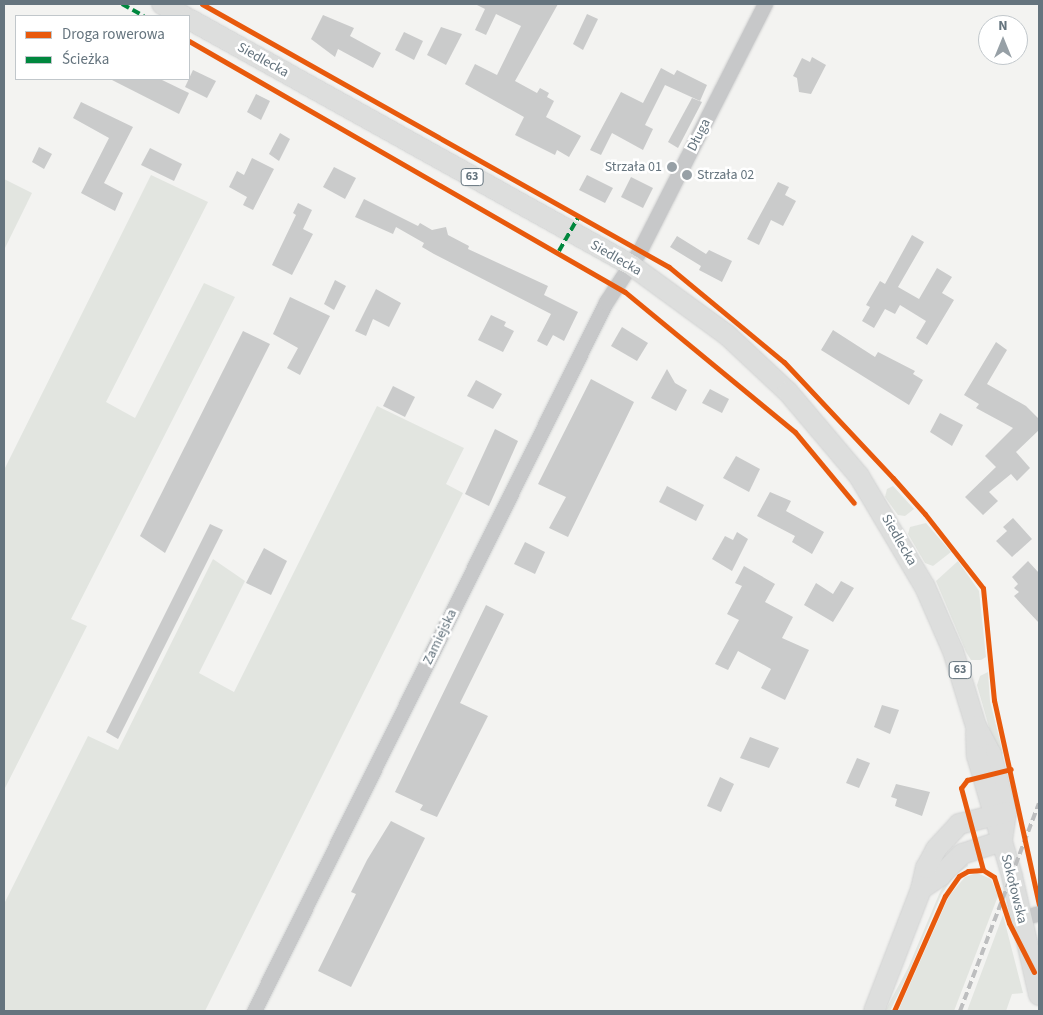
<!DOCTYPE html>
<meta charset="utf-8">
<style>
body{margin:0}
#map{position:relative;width:1043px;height:1015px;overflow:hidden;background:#f3f3f1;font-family:"Source Sans 3",sans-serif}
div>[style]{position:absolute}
.green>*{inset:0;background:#e2e5e0}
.building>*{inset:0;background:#cacbcb}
.roads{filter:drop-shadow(0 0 1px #d0d1d1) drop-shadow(0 0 1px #d0d1d1)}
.minor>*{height:15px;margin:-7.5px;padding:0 7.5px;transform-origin:7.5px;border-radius:7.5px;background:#c7c8c9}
.major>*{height:20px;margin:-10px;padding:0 10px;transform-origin:10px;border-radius:10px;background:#dddedd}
.rail>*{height:4px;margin-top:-2px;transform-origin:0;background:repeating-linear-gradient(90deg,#bdbebf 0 8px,transparent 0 12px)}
.quiet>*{height:4px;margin-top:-2px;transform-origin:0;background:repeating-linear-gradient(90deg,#00873e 0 8px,transparent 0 12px)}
.cycleway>*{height:5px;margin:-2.5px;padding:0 2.5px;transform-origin:2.5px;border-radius:2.5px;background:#e8590c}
.dots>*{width:14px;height:14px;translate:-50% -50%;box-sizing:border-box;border:2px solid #fff;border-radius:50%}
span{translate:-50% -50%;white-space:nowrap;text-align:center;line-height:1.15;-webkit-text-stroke:5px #fff;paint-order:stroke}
.shield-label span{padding:1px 4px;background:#fff;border:1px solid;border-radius:4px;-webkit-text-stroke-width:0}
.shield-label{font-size:12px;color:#65747e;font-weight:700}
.street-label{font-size:14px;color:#65747e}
.poi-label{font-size:14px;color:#65747e}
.right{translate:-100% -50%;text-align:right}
.left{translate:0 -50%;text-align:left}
.frame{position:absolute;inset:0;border:5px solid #65747e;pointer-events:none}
.legend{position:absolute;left:15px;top:15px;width:175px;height:65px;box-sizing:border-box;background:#fff;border:1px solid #c1c7cb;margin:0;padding:6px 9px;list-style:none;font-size:15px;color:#65747e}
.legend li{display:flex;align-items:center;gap:10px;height:25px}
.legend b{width:25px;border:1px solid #c1c7cb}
.north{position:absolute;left:978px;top:15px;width:50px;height:50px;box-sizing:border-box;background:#fff;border:1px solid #c1c7cb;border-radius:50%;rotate:0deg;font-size:14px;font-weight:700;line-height:20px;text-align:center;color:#65747e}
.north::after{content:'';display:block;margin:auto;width:18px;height:22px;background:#97a0a6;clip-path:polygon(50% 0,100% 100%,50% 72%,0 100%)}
</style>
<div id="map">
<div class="green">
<div style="clip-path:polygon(151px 175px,208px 202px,106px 402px,135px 418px,204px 283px,235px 297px,71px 619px,87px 626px,4px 790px,4px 470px)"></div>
<div style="clip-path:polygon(4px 179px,32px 193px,4px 250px)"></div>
<div style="clip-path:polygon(377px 406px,464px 448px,446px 484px,463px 493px,205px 1011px,4px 1011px,4px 904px,88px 736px,118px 750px,213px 559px,245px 581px,199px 673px,234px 692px)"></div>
<div style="clip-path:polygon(893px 486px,914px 509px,905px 516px,898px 515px,885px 497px,887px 489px)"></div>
<div style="clip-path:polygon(926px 523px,951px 552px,933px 566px,925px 563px,908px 534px,910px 527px)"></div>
<div style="clip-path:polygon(958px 561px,979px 591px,986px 657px,981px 660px,971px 660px,966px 652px,936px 581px)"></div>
<div style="clip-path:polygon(988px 672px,990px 701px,1003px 753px,998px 759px,977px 685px,980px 676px)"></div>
<div style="clip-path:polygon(967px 862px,968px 866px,955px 875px,941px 895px,909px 972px,890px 1011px,885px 1011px,908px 968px,940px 892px,946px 882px)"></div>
<div style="clip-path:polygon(977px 873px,991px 879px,998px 896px,954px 1011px,898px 1011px,949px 896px,965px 877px)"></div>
<div style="clip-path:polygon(1003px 915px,1023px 993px,1012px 994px,1006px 1011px,967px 1011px)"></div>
</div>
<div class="building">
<div style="clip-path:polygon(475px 4px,558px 4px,515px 81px,537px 93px,540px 88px,549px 93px,547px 97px,554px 101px,546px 117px,581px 136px,569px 157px,557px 150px,555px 155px,515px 135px,524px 117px,465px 84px,475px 64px,497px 75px,521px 26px,496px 14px,486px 35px,475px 30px,485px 9px)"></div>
<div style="clip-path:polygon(587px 14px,598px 19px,583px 50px,573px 44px)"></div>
<div style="clip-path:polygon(323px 15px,354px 28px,350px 36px,381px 53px,373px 68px,338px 49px,335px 57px,311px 39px)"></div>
<div style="clip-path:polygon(441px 27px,462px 34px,446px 65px,427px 55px)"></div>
<div style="clip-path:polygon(404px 32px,423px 41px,414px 60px,395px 50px)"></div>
<div style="clip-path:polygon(812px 57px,826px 65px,811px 94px,799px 92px,797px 78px,793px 76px,802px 58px,810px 62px)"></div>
<div style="clip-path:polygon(661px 68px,674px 75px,677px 70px,707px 85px,700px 101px,665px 85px,645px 125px,653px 129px,643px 150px,612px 133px,601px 155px,590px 150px,621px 92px,643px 103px)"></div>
<div style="clip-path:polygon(193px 70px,216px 81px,207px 98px,185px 87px)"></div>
<div style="clip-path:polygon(110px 79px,160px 79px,189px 93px,179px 114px)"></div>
<div style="clip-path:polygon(256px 94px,270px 101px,261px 120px,247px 112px)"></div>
<div style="clip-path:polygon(692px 98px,702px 102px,678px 148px,668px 142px)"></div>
<div style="clip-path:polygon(81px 102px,133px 127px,104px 183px,123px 193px,115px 211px,81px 193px,109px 138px,73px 118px)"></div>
<div style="clip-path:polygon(280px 133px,290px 139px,279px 161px,269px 154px)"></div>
<div style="clip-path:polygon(39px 147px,52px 154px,44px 169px,32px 162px)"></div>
<div style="clip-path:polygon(150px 148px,182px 164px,174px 181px,141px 165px)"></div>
<div style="clip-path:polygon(252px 158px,274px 169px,253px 210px,243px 205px,247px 197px,229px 187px,237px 171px,244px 175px)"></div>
<div style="clip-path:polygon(334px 167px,356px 178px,345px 199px,323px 187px)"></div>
<div style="clip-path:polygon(587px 175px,613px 188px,605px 203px,579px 190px)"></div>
<div style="clip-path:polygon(631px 177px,653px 188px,643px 208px,621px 197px)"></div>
<div style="clip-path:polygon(778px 182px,789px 187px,785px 195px,796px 201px,783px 226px,771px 220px,759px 245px,747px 239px)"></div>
<div style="clip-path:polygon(364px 199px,418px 226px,420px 223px,432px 230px,446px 227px,448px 235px,469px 246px,468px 249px,548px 286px,544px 295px,578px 312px,564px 341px,553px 335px,547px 346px,537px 341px,551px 314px,434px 254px,422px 247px,424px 243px,396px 227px,393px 234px,355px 217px)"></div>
<div style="clip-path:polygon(298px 203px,312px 210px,303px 229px,313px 234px,292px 275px,272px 265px,296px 215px,293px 213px)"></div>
<div style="clip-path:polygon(912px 235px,924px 242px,898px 287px,919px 299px,937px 268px,952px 277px,942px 293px,954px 300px,927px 345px,916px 338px,926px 321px,900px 305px,895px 314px,885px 309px,874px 328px,862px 321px,870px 307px,866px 305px,880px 281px,885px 284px)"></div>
<div style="clip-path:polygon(677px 236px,706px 254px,709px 250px,732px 261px,722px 282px,699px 270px,701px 266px,670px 247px)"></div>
<div style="clip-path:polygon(335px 280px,346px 286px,334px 310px,324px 304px)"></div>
<div style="clip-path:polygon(376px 289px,401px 303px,389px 327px,373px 319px,366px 336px,355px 331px)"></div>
<div style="clip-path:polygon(290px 297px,330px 316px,300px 375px,287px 368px,298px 348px,273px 334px)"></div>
<div style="clip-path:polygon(491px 315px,506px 322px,504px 326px,514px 331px,503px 352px,478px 340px)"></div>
<div style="clip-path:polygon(622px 327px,648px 343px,637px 361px,611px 346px)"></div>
<div style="clip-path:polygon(833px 330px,875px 357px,878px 352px,915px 371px,913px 374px,923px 380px,909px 405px,821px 350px)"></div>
<div style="clip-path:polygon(243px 331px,270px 344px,165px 553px,140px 536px)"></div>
<div style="clip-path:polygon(996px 342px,1007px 350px,987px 384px,1026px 406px,1039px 419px,1039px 430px,1016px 452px,1030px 468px,1017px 481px,1011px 474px,989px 492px,998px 501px,983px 515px,965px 497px,996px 467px,985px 456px,1013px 428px,976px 408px,979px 404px,964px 395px)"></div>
<div style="clip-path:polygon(667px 369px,675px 383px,687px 390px,676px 411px,651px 398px)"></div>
<div style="clip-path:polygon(591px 379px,634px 402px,568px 537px,549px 528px,566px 497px,538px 484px)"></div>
<div style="clip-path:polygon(476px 380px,502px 394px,493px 409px,467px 396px)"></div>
<div style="clip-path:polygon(393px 386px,415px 397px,405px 417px,383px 406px)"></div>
<div style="clip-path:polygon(710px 389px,729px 399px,722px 413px,702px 403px)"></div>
<div style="clip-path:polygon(940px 413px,963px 425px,952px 446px,930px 432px)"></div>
<div style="clip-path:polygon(495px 429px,518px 441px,489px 506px,465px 494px)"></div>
<div style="clip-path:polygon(736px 456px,760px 469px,749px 492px,723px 478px)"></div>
<div style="clip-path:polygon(667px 486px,704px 505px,696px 521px,659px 502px)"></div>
<div style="clip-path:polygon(770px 492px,791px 501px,786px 511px,824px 532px,812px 554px,792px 542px,795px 536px,757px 516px)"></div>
<div style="clip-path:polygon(1013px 518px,1032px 539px,1012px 557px,996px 541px,1007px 531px,1003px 527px)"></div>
<div style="clip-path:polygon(210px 524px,223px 530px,118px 739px,106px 732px)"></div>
<div style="clip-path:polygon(737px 532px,748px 539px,732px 571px,712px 559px,725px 536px,733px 540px)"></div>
<div style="clip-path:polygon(525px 542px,545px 552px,535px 574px,514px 564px)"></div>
<div style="clip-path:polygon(264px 548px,287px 561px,271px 595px,246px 583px)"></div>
<div style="clip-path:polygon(1028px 561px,1039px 573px,1039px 623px,1014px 596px,1019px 592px,1014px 588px,1018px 584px,1012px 577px)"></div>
<div style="clip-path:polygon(744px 566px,775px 584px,765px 602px,793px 617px,782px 638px,809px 650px,785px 700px,761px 688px,771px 669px,738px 651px,728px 670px,715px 664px,739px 620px,727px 614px,742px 586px,735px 583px)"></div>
<div style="clip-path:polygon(841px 581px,854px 588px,833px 622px,804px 605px,816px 583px,833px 594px)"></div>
<div style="clip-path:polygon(486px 605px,504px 614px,460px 703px,488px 716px,437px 817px,420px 810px,423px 805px,395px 792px)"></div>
<div style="clip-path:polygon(882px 705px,899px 710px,890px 734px,874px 727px)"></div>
<div style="clip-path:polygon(750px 737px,779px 748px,769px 768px,740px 758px)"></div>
<div style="clip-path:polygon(857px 758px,870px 763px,859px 788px,846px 783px)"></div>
<div style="clip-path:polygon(720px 777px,734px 784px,721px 812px,707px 806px)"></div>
<div style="clip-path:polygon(896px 784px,930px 792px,922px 816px,895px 806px,897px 799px,891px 797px)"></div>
<div style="clip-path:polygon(391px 821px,425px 838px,351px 987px,318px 971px,356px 894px,351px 892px,367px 860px)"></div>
</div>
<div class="roads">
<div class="minor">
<div style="left:1022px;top:918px;width:18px;rotate:-16deg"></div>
<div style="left:254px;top:1011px;width:792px;rotate:-63.6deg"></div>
<div style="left:606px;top:302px;width:62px;rotate:-56.8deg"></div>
<div style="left:640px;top:250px;width:276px;rotate:-63.1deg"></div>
</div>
<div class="major">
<div style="left:162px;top:4px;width:25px;rotate:29deg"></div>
<div style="left:189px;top:19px;width:506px;rotate:29.1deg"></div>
<div style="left:631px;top:265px;width:119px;rotate:36.1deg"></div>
<div style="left:727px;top:335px;width:83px;rotate:43.1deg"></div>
<div style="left:788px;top:392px;width:110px;rotate:49.8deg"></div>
<div style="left:859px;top:476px;width:129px;rotate:59.3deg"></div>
<div style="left:925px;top:587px;width:70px;rotate:66.4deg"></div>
<div style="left:953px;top:651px;width:78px;rotate:73deg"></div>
<div style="left:976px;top:726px;width:32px;rotate:62deg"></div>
<div style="left:991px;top:754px;width:60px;rotate:75.5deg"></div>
<div style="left:1006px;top:812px;width:29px;rotate:98deg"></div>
<div style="left:976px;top:733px;width:23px;rotate:88deg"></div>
<div style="left:977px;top:756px;width:125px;rotate:73.7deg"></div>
<div style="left:1012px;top:876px;width:122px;rotate:77.2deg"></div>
<div style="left:921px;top:889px;width:23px;rotate:-34deg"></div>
<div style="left:940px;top:876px;width:31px;rotate:-45deg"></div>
<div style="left:962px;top:854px;width:42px;rotate:-18deg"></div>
<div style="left:874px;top:1011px;width:131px;rotate:-68.9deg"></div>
<div style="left:921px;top:889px;width:22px;rotate:-77deg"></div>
<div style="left:926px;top:868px;width:21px;rotate:-62deg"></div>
<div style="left:936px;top:849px;width:34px;rotate:-47deg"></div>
<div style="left:959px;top:824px;width:46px;rotate:-13.7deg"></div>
</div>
</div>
<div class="rail">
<div style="left:960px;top:1011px;width:222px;rotate:-69.2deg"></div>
</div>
<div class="quiet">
<div style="left:122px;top:4px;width:25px;rotate:29deg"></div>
<div style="left:559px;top:251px;width:40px;rotate:-60.3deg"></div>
</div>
<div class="cycleway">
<div style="left:202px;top:4px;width:536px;rotate:29.39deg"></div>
<div style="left:669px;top:267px;width:149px;rotate:39.6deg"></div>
<div style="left:784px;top:362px;width:159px;rotate:46.8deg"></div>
<div style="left:893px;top:478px;width:48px;rotate:48.4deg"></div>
<div style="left:925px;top:514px;width:94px;rotate:51.9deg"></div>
<div style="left:983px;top:588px;width:113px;rotate:84.4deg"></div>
<div style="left:994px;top:700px;width:209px;rotate:77.6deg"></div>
<div style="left:189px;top:41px;width:503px;rotate:29.93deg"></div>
<div style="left:625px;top:292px;width:220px;rotate:39.5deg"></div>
<div style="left:795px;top:432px;width:92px;rotate:50.3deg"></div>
<div style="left:983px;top:870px;width:85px;rotate:-105deg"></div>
<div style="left:961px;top:788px;width:10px;rotate:-53deg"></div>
<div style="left:967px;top:780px;width:45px;rotate:-14deg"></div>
<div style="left:894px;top:1011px;width:126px;rotate:-66.1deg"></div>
<div style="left:945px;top:896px;width:24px;rotate:-55deg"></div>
<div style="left:959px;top:876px;width:10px;rotate:-29deg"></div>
<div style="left:968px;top:871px;width:15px;rotate:-4deg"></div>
<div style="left:983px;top:870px;width:13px;rotate:32deg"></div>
<div style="left:994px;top:877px;width:48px;rotate:71.9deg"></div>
<div style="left:1009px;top:923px;width:55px;rotate:63deg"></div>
</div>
<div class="dots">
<div style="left:672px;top:167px;background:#97a0a6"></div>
<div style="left:687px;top:175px;background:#97a0a6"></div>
</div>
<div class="shield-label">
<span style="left:472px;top:177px">63</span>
<span style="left:960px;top:670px">63</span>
</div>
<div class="street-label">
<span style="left:263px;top:60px;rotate:29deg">Siedlecka</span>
<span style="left:699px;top:135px;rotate:-63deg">Długa</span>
<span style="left:616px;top:258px;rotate:30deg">Siedlecka</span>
<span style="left:899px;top:540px;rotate:60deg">Siedlecka</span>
<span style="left:440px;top:637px;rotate:-64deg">Zamiejska</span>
<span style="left:1014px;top:889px;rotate:76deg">Sokołowska</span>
</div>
<div class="poi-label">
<span class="right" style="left:662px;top:167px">Strzała 01</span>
<span class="left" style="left:697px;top:175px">Strzała 02</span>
</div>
<div class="frame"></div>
<ul class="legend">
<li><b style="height:6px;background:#e8590c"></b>Droga rowerowa</li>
<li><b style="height:6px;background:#00873e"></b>Ścieżka</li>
</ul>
<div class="north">N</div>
</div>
